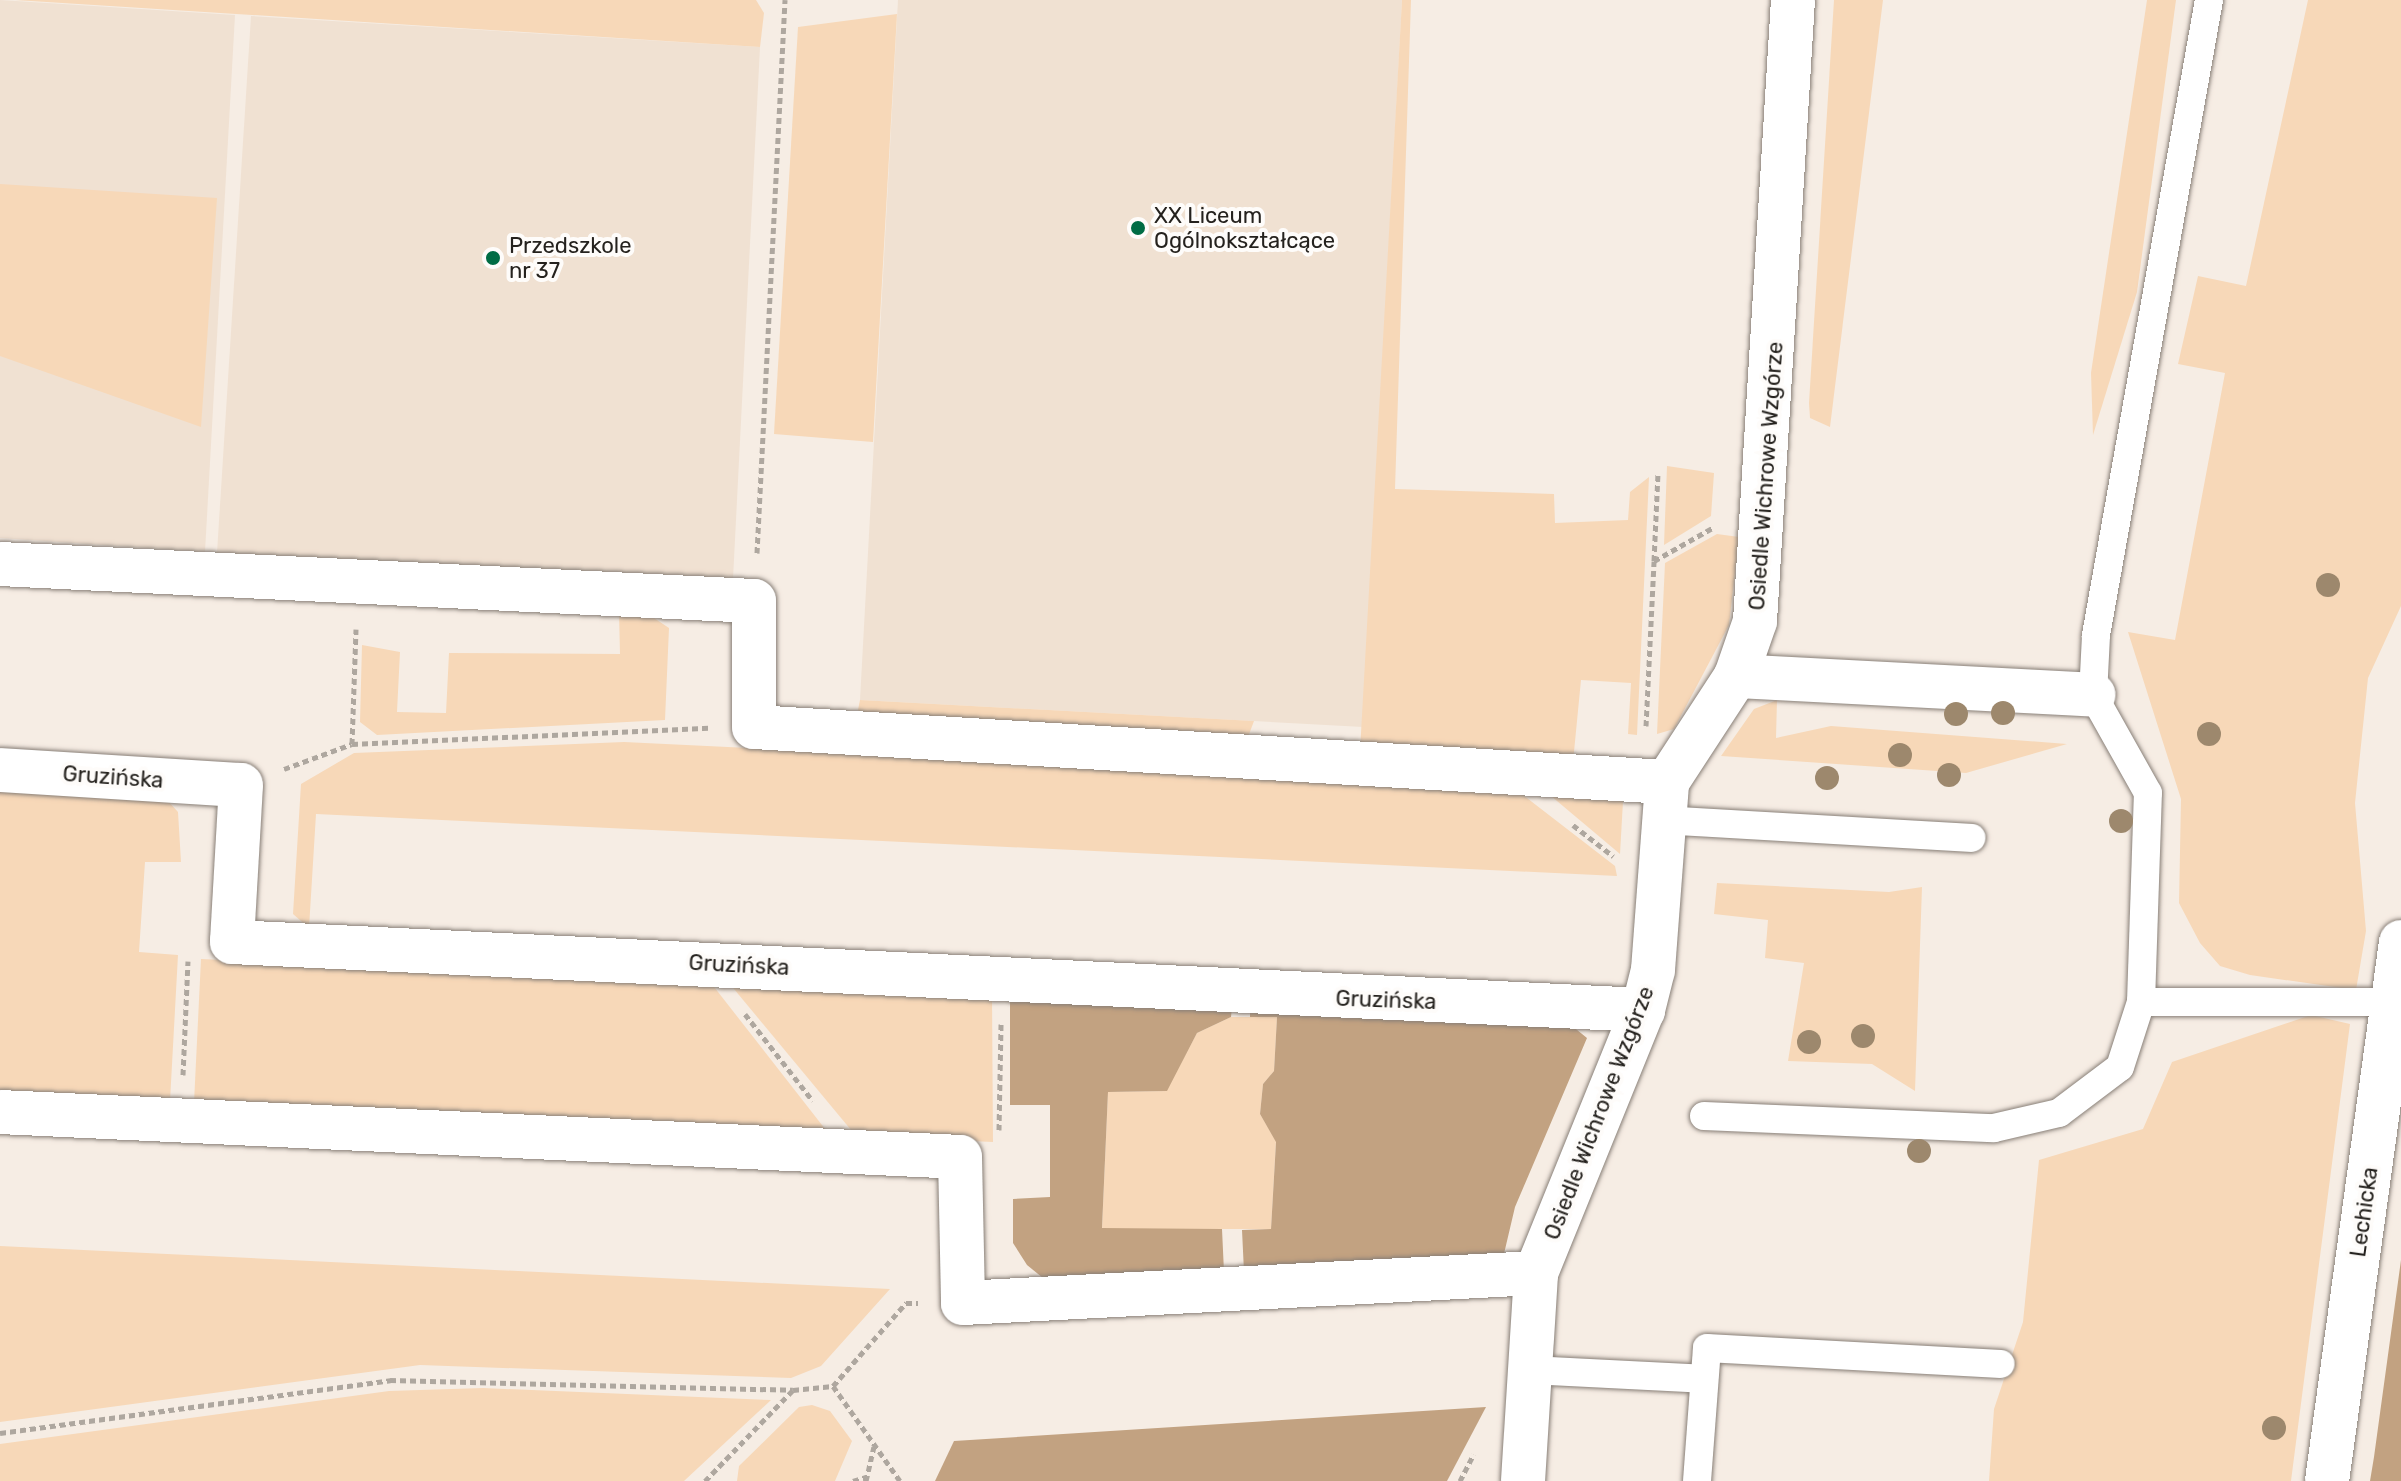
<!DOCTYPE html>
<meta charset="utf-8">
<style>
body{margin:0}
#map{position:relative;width:2401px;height:1481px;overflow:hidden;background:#f6ede4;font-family:Rubik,sans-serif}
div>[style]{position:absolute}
.built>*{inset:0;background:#f0e1d2}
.green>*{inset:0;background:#f7d8b8}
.forest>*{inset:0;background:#c2a281}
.path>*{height:5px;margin-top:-2.5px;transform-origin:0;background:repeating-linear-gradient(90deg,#aea79f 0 6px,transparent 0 10px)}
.roads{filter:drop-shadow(0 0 2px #887f77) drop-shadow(0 0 2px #887f77)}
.lane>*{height:28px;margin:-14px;padding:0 14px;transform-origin:14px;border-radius:14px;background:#fff}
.street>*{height:44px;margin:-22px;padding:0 22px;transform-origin:22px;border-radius:22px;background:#fff}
.primary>*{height:44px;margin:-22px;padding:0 22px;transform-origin:22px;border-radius:22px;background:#fff}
.trees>*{width:24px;height:24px;margin:-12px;border-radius:50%;background:#9d886d}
.dots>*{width:22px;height:22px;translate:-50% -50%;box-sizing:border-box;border:4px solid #fefcfa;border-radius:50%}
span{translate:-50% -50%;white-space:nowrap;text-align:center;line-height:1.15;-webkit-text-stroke:8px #fefcfa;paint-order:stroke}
.poi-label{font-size:22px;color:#25221e}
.left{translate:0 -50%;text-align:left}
.street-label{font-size:22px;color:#25221e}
</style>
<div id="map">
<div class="built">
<div style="clip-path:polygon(0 0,235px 15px,205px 552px,0 538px)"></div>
<div style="clip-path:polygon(898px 0,1402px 0,1363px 727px,860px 700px)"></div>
<div style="clip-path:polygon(251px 16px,760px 47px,733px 579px,217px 553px)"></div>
</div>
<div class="green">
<div style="clip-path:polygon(15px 0,756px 0,764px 13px,760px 47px)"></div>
<div style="clip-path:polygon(1402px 0,1411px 0,1395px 489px,1554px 494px,1555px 523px,1628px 520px,1630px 492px,1649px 477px,1637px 735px,1628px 734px,1631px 683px,1581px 680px,1573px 762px,1360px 751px)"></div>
<div style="clip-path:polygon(1834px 0,1883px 0,1830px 427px,1810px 418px,1809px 403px)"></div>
<div style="clip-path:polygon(2147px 0,2176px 0,2137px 292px,2093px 435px,2091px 373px)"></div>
<div style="clip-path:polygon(2308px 0,2401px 0,2401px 606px,2368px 678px,2355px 803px,2366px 931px,2356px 990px,2250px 975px,2220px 966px,2200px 943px,2179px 903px,2181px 799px,2128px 632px,2175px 640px,2225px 373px,2178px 364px,2198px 276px,2246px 286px)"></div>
<div style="clip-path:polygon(897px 14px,873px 442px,774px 434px,798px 27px)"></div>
<div style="clip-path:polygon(0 184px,217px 198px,201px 427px,0 356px)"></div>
<div style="clip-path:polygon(1667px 466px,1714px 473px,1711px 516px,1664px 545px)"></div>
<div style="clip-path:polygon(1717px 534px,1739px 537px,1729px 625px,1674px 729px,1657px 734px,1665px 563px)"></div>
<div style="clip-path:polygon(619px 612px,648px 614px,669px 628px,665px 720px,377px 735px,360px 722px,362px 645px,400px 652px,397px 712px,446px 713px,449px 653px,620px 654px)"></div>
<div style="clip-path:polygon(860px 700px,1254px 721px,1248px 737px,867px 717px,858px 710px)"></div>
<div style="clip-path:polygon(1777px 700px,1776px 738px,1831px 726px,2067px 744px,1966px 773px,1721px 756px,1754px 709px)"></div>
<div style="clip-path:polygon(624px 742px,1510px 785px,1615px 866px,1617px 876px,316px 814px,309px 928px,293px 914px,301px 784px,354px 753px)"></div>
<div style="clip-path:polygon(0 785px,168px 801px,178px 812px,181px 862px,145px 862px,139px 952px,178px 955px,170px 1101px,0 1094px)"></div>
<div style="clip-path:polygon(1538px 785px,1623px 801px,1620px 854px)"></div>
<div style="clip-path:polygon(1717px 883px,1889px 892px,1922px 887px,1915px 1091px,1872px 1064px,1788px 1061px,1804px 963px,1765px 958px,1768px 920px,1714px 914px)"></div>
<div style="clip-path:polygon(201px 959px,711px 983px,829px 1134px,194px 1103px)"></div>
<div style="clip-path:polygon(729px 983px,992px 996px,993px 1142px,856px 1136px)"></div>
<div style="clip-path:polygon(2311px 1015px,2350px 1024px,2291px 1481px,1989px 1481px,1994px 1409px,2023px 1322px,2039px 1160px,2143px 1129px,2172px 1062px)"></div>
<div style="clip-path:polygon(1231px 1017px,1277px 1017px,1274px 1071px,1263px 1084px,1260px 1114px,1276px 1141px,1271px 1229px,1102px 1229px,1108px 1092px,1166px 1091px,1197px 1033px)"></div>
<div style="clip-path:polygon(0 1246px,890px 1289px,821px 1366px,791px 1378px,420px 1365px,0 1422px)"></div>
<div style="clip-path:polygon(483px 1388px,771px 1400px,684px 1481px,0 1481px,0 1444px,389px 1391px)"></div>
<div style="clip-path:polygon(812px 1405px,830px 1411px,852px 1441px,835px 1481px,737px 1481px,739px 1466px,799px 1407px)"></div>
</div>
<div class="forest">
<div style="clip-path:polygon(1010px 998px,1232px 1007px,1231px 1017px,1197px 1033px,1167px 1091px,1108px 1092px,1102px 1228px,1222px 1229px,1224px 1272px,1043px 1278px,1027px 1265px,1013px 1243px,1013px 1199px,1050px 1197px,1050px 1105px,1010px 1105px)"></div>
<div style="clip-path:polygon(1250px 1008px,1566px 1021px,1587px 1038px,1515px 1207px,1503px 1258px,1244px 1272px,1242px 1230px,1271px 1229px,1276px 1142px,1260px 1114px,1263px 1084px,1274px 1071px,1277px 1017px,1250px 1017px)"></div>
<div style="clip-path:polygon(2401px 1260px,2401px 1481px,2370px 1481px,2374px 1457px)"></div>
<div style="clip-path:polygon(1486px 1407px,1447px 1481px,935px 1481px,954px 1441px)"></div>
</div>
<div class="path">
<div style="left:757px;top:553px;width:554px;rotate:-87.1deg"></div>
<div style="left:1654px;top:561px;width:89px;rotate:-87.4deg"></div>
<div style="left:1646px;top:726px;width:165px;rotate:-87.2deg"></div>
<div style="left:1654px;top:561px;width:69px;rotate:-29.5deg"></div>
<div style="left:352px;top:744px;width:115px;rotate:-88deg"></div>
<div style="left:284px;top:769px;width:72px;rotate:-20.2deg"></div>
<div style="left:352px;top:744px;width:357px;rotate:-2.6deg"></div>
<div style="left:1573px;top:825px;width:51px;rotate:37.8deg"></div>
<div style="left:745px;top:1014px;width:110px;rotate:52deg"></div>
<div style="left:183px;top:1075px;width:114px;rotate:-87.5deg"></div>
<div style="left:999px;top:1130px;width:106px;rotate:-88.9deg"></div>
<div style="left:833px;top:1386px;width:111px;rotate:-48.7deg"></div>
<div style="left:906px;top:1303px;width:12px"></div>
<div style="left:0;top:1433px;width:394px;rotate:-7.7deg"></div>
<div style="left:390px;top:1380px;width:403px;rotate:1.4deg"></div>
<div style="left:705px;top:1481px;width:127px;rotate:-46deg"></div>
<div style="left:793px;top:1390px;width:40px;rotate:-5.7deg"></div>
<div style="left:833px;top:1386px;width:116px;rotate:54.8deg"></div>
<div style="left:853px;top:1481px;width:14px;rotate:-17deg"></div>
<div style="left:866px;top:1481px;width:35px;rotate:-77deg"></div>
<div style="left:1460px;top:1481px;width:30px;rotate:-63deg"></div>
</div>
<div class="roads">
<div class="lane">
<div style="left:1662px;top:820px;width:310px;rotate:3.3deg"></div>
<div style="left:2141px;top:1002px;width:252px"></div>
<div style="left:1704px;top:1116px;width:290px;rotate:2.4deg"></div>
<div style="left:1994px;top:1128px;width:67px;rotate:-13deg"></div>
<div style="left:2059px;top:1113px;width:76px;rotate:-37deg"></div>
<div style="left:2120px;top:1067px;width:68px;rotate:-72.1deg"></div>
<div style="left:2141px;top:1002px;width:209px;rotate:-88.1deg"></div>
<div style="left:2148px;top:793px;width:112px;rotate:-119.3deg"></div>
<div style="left:2093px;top:695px;width:60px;rotate:-87.1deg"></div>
<div style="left:2096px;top:635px;width:645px;rotate:-79.91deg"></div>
<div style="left:1529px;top:1370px;width:175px;rotate:2.9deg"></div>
<div style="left:1697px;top:1481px;width:133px;rotate:-85.7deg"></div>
<div style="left:1707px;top:1348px;width:294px;rotate:3.1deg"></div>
</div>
<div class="street">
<div style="left:0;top:564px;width:755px;rotate:2.81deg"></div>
<div style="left:754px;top:601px;width:126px;rotate:90deg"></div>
<div style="left:754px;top:727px;width:915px;rotate:3.45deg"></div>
<div style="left:1736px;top:676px;width:358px;rotate:3deg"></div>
<div style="left:0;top:770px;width:241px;rotate:3.6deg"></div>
<div style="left:241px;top:785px;width:157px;rotate:93.3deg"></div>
<div style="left:232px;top:942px;width:1413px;rotate:2.76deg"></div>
<div style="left:0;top:1112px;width:961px;rotate:2.68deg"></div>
<div style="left:960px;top:1157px;width:146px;rotate:88.8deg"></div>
<div style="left:963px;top:1303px;width:574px;rotate:-3deg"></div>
<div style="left:1523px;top:1481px;width:208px;rotate:-86.4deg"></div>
<div style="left:1536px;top:1273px;width:284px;rotate:-67.9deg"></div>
<div style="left:1643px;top:1010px;width:41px;rotate:-76deg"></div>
<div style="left:1653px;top:970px;width:189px;rotate:-85.7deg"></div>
<div style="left:1667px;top:782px;width:126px;rotate:-56.9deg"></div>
<div style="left:1736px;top:676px;width:58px;rotate:-70.9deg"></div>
<div style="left:1755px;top:621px;width:622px;rotate:-86.5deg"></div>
</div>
<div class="primary">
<div style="left:2327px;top:1481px;width:544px;rotate:-82.18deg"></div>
</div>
</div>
<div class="trees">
<div style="left:2328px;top:585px"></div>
<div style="left:2003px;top:713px"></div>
<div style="left:1956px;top:714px"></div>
<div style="left:2209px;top:734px"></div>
<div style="left:1900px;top:755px"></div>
<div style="left:1949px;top:775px"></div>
<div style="left:1827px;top:778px"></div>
<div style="left:2121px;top:821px"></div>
<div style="left:1863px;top:1036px"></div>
<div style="left:1809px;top:1042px"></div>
<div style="left:1919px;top:1151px"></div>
<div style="left:2274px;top:1428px"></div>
</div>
<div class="dots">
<div style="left:1138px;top:228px;background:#006c44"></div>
<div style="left:493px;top:258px;background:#006c44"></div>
</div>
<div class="poi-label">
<span class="left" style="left:1154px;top:228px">XX Liceum<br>Ogólnokształcące</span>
<span class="left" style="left:509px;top:258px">Przedszkole<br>nr 37</span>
</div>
<div class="street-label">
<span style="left:1766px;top:476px;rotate:-86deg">Osiedle Wichrowe Wzgórze</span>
<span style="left:113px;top:777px;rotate:4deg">Gruzińska</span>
<span style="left:739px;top:965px;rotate:3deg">Gruzińska</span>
<span style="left:1386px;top:1000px;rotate:2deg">Gruzińska</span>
<span style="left:1599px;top:1113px;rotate:-69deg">Osiedle Wichrowe Wzgórze</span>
<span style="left:2364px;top:1212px;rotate:-82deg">Lechicka</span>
</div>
</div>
